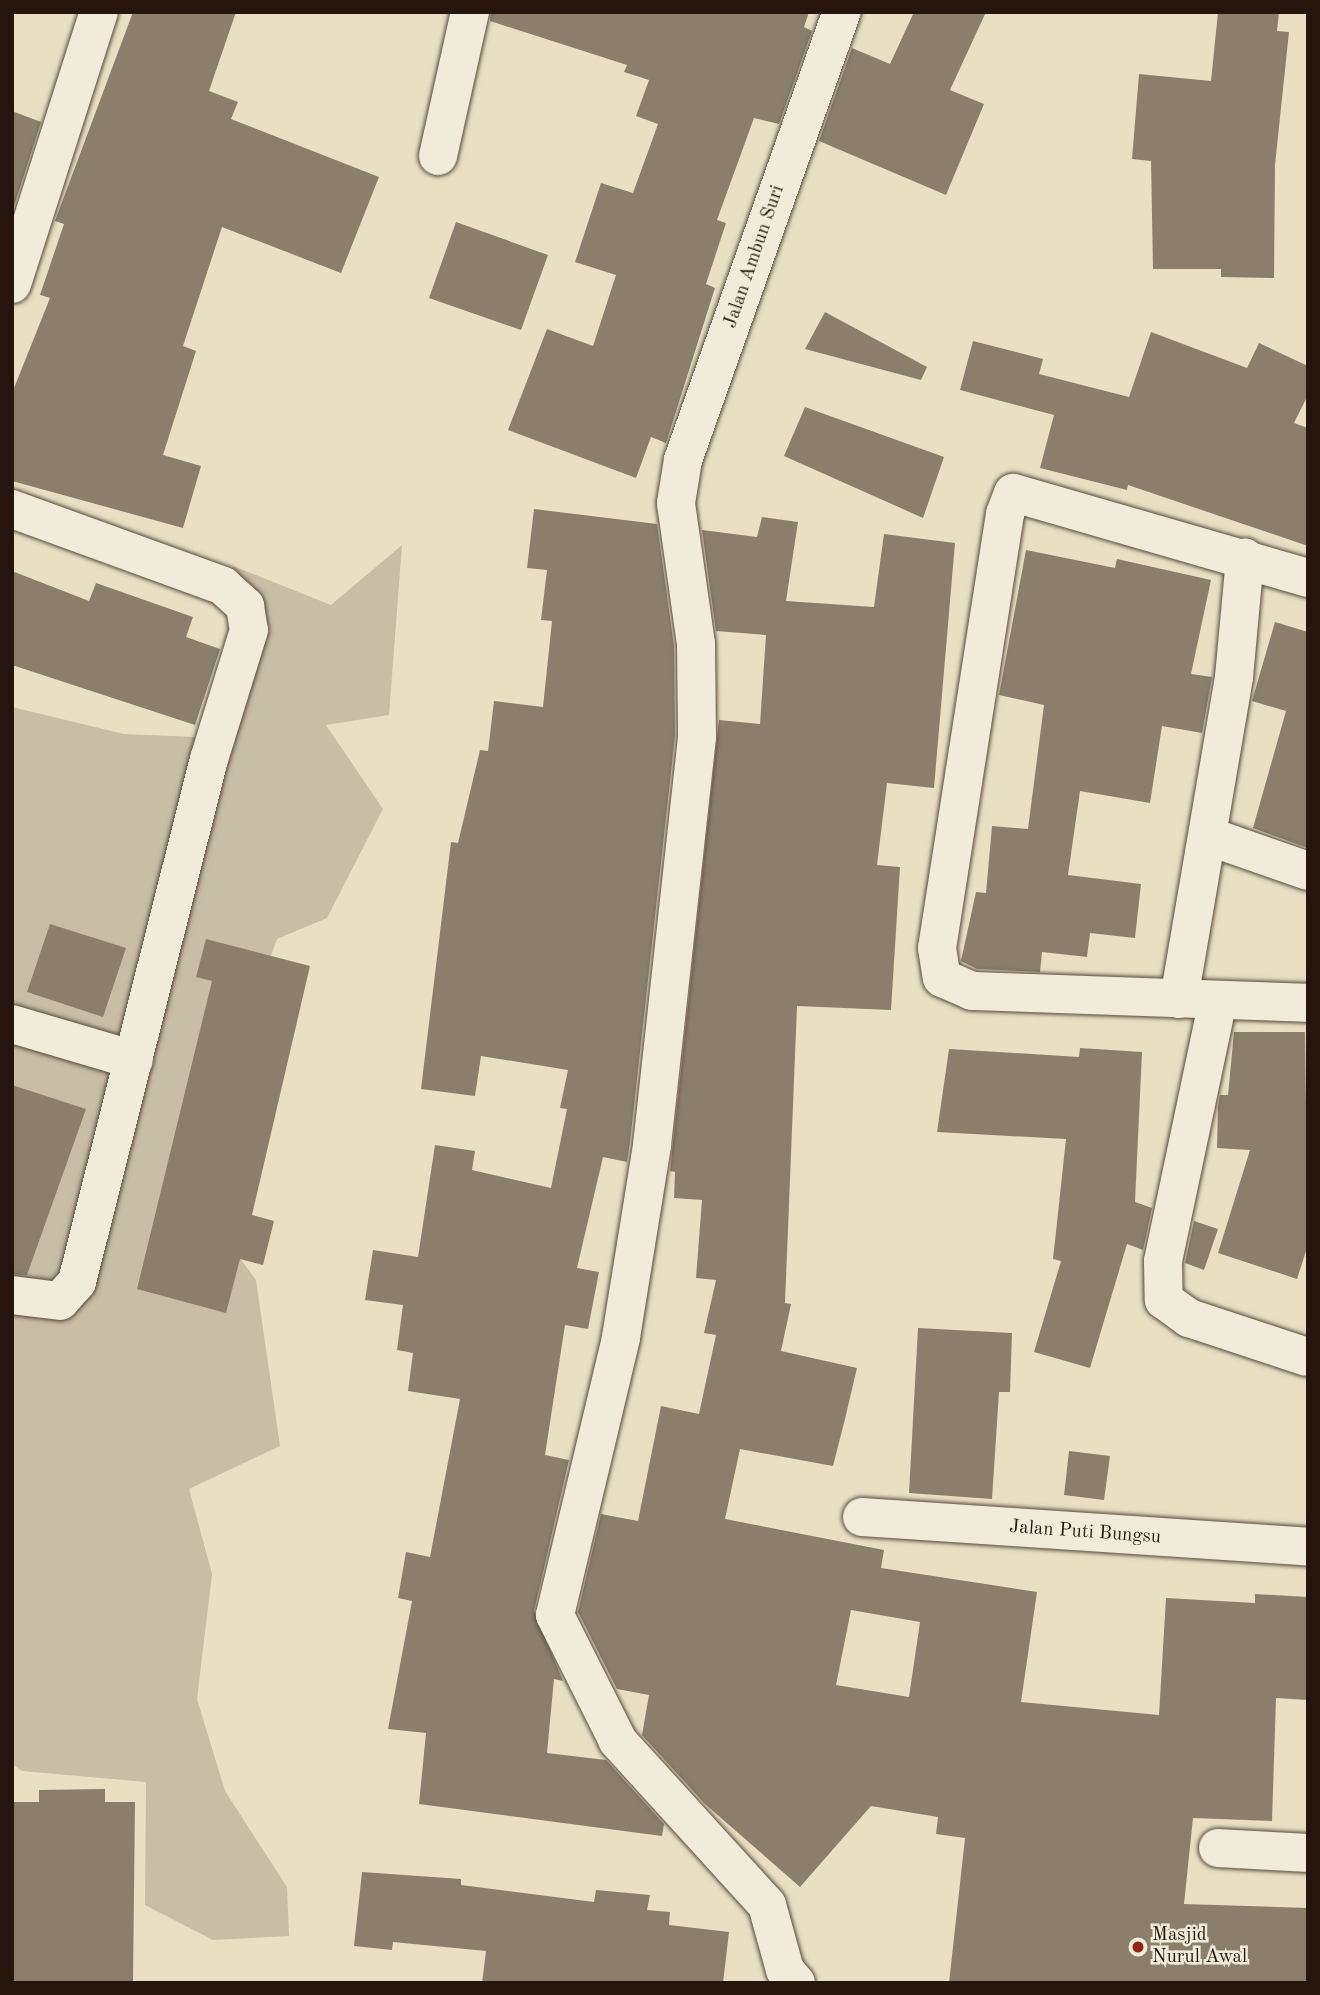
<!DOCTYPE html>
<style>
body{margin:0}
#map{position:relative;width:1320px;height:1995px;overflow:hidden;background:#e9e0c4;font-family:"Old Standard TT",serif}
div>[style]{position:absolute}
.green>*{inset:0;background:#c8bda5}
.building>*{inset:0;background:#8b7f6c}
.roads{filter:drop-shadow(0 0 2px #56483a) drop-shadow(0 0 2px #56483a)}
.street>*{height:38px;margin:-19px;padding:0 19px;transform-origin:19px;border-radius:19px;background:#f1ebd9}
.dots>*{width:19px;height:19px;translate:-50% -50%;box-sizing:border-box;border:4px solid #f1ebd9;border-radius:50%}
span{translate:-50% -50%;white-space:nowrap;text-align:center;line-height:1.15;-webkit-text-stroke:5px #f1ebd9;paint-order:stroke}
.street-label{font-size:19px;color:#25150c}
.poi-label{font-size:19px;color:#25150c}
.left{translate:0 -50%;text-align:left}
.frame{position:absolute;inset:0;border:14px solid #25150c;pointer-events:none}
</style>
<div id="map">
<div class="green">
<div style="clip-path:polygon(402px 545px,389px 715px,326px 725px,383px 809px,327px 918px,277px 939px,188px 1188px,256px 1280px,280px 1446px,189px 1489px,212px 1574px,197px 1699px,225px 1791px,287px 1887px,289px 1936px,213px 1940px,145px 1905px,146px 1782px,22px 1771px,12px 1764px,12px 707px,124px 734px,196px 737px,203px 731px,227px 649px,233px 566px,331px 605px)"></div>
</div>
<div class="building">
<div style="clip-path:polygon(133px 12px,236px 12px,209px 91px,238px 102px,231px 119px,379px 177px,341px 273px,222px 227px,183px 346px,196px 351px,163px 455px,201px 466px,183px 528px,12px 481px,12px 393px,50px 298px,40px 295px,64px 224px,55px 221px)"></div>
<div style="clip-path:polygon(491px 12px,809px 12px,804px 27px,812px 31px,779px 124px,754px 118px,717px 220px,726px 223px,706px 284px,715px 288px,666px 443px,651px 437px,636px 478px,508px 430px,547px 329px,593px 346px,616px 275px,575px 262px,601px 183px,633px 193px,658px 124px,636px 116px,649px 80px,624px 72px,627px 65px,490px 21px)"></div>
<div style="clip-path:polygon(914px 12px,986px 12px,950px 90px,984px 104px,946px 195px,819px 141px,852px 48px,890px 64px)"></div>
<div style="clip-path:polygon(1218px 12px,1279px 12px,1277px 31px,1289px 32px,1275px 165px,1274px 278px,1221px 277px,1221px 269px,1153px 269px,1151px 161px,1132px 159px,1139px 74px,1211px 81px)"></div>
<div style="clip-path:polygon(12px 111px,41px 122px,14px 206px,12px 205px)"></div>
<div style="clip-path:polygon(456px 222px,548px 255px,521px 330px,429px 298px)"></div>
<div style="clip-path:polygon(825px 312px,927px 367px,921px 380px,805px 349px)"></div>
<div style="clip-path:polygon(1151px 332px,1247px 368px,1259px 343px,1308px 366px,1308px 395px,1294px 423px,1308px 428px,1308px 546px,1128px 485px,1127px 490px,1040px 468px,1054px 415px,960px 390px,973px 341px,1043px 359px,1039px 374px,1129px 397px)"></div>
<div style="clip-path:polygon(805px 407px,944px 457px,923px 518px,784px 456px)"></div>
<div style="clip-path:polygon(534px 509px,657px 524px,674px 646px,675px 736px,630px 1142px,627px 1162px,603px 1157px,577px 1268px,599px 1272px,588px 1329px,565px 1325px,545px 1455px,569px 1460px,534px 1611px,563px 1681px,554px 1679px,547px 1753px,606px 1760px,664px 1824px,662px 1836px,419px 1804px,426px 1733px,388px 1729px,412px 1601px,398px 1598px,406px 1552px,430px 1557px,460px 1399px,408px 1391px,413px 1353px,397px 1350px,403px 1305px,365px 1300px,373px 1250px,418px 1257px,435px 1145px,475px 1151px,472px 1170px,551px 1188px,567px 1109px,560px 1108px,568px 1070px,481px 1056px,475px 1096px,421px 1089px,451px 842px,458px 843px,480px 750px,488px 751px,494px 701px,543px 707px,552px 621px,541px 620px,547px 570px,527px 568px)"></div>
<div style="clip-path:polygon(evenodd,762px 517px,798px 522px,786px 601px,874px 607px,884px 534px,955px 543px,934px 788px,887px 783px,877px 865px,900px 867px,891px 1010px,797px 1006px,785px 1303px,791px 1304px,781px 1351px,857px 1368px,845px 1419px,833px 1466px,740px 1449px,725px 1519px,884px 1550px,881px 1568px,1037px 1592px,1021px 1702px,1159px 1715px,1166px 1598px,1255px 1603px,1255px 1594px,1308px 1597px,1308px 1700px,1276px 1698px,1272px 1821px,1193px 1818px,1184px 1904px,1308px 1908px,1308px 1983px,949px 1983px,965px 1838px,936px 1834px,938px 1817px,871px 1806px,800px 1887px,705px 1804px,642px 1735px,649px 1695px,617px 1689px,578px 1612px,601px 1514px,638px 1521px,661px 1406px,699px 1414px,716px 1335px,704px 1333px,716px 1280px,696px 1278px,702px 1200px,674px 1198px,675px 1172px,670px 1171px,719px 720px,760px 724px,766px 635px,716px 631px,702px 530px,757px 537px,762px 517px,851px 1610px,920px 1622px,909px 1697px,836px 1685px,851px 1610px)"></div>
<div style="clip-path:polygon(1026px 550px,1115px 568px,1117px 559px,1211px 580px,1191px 674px,1212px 677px,1202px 733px,1162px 726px,1150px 803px,1080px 791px,1068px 875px,1141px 884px,1135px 938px,1090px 933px,1087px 957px,1042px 952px,1040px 972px,977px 969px,961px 961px,976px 892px,986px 893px,992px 826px,1028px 829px,1044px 705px,999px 695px)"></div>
<div style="clip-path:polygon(12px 571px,89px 601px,96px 583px,193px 617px,186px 637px,220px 649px,195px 725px,12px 665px)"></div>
<div style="clip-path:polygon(1275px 622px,1308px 632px,1308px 848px,1253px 828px,1286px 711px,1252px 701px)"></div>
<div style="clip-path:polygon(50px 924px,126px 948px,103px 1017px,27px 992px)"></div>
<div style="clip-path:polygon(206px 939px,310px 966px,252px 1215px,274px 1221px,263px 1265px,240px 1259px,226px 1313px,137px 1289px,212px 981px,196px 977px)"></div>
<div style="clip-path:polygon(1234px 1032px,1305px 1032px,1308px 1245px,1297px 1279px,1218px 1253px,1250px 1150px,1217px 1148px,1218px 1107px,1220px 1095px,1228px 1095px)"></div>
<div style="clip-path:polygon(1080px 1048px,1142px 1052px,1135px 1202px,1152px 1208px,1143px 1250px,1127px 1244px,1090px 1368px,1034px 1352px,1061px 1261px,1053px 1259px,1066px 1139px,937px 1132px,949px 1049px,1079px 1057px)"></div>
<div style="clip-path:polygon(12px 1085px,86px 1109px,27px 1275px,12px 1274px)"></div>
<div style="clip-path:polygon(1194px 1221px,1218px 1229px,1204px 1270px,1185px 1263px)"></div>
<div style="clip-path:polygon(918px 1328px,1012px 1333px,1010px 1392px,999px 1392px,992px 1499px,909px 1493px)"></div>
<div style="clip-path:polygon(1069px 1451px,1110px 1456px,1104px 1500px,1064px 1495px)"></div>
<div style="clip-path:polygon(105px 1789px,105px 1802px,135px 1802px,133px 1983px,12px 1983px,12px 1802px,39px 1802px,39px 1790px)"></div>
<div style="clip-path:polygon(362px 1872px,461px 1879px,461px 1885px,594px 1902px,596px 1890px,650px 1895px,647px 1910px,670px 1912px,669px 1925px,729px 1932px,723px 1983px,482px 1983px,486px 1951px,393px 1942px,392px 1950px,354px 1946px)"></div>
</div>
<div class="roads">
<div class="street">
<div style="left:438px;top:156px;width:148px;rotate:-77.5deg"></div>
<div style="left:12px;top:284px;width:286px;rotate:-72.3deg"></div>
<div style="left:12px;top:509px;width:225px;rotate:20deg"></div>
<div style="left:223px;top:586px;width:30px;rotate:42deg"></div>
<div style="left:245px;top:606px;width:24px;rotate:81deg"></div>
<div style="left:249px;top:630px;width:135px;rotate:107.2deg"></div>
<div style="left:209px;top:759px;width:539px;rotate:104.17deg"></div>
<div style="left:77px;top:1282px;width:25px;rotate:132deg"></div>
<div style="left:60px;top:1301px;width:48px;rotate:-172.9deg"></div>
<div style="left:1308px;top:578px;width:307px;rotate:-163.9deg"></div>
<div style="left:1013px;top:493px;width:22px;rotate:111deg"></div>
<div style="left:1005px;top:514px;width:439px;rotate:98.9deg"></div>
<div style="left:937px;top:948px;width:30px;rotate:81deg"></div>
<div style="left:942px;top:978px;width:33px;rotate:23deg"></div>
<div style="left:972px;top:991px;width:336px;rotate:2deg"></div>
<div style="left:1208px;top:836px;width:106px;rotate:19.3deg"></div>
<div style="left:1179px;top:999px;width:327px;rotate:-80.3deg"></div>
<div style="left:1234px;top:677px;width:120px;rotate:-84.7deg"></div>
<div style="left:1218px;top:1000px;width:267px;rotate:101.9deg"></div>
<div style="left:1163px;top:1261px;width:39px;rotate:89deg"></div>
<div style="left:1164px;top:1300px;width:31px;rotate:36deg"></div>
<div style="left:1189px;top:1318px;width:124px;rotate:18.3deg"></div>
<div style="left:12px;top:1024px;width:127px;rotate:16.4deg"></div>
<div style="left:862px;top:1517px;width:447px;rotate:3.8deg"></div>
<div style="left:1218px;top:1848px;width:90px;rotate:3.2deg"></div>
<div style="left:796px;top:1983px;width:17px;rotate:-130deg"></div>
<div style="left:785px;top:1970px;width:67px;rotate:-105.5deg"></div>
<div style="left:767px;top:1905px;width:222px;rotate:-132.3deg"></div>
<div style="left:618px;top:1741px;width:141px;rotate:-116.6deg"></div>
<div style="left:555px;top:1615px;width:286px;rotate:-76.6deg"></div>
<div style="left:621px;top:1337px;width:194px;rotate:-80.8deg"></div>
<div style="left:652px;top:1145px;width:410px;rotate:-83.7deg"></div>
<div style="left:697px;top:737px;width:93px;rotate:-90.6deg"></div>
<div style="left:696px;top:644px;width:142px;rotate:-98.1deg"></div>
<div style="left:676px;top:503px;width:44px;rotate:-80.8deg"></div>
<div style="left:683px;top:460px;width:475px;rotate:-70.5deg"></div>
</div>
</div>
<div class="dots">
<div style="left:1138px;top:1947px;background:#8f2418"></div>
</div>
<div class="street-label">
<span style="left:755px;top:257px;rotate:-71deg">Jalan Ambun Suri</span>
<span style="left:1085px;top:1533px;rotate:4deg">Jalan Puti Bungsu</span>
</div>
<div class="poi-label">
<span class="left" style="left:1152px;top:1947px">Masjid<br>Nurul Awal</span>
</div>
<div class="frame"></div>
</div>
